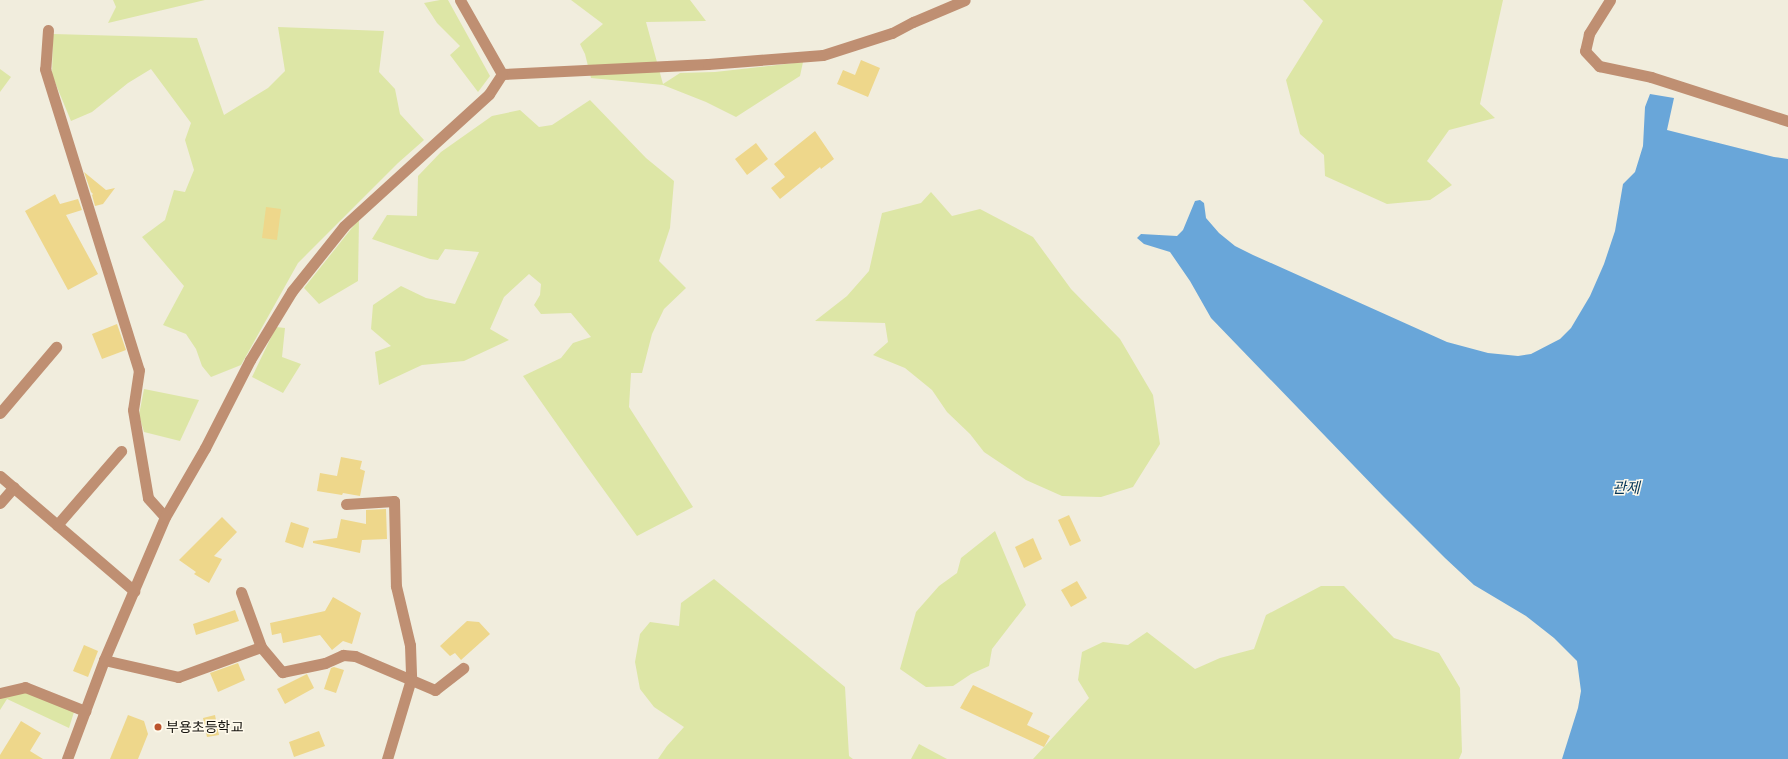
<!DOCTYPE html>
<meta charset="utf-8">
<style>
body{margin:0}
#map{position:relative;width:1788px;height:759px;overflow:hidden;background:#f1eddd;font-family:Mulish,"Noto Sans KR",sans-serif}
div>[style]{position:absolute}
.green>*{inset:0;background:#dde6a6}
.water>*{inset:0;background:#69a6d9}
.building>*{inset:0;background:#eed78b}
.minor>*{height:11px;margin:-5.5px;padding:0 5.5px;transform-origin:5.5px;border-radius:5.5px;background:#bf8f72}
.tertiary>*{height:11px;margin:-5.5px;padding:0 5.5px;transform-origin:5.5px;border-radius:5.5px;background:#bf8f72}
.dots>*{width:11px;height:11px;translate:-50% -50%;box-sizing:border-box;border:2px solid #fffaeb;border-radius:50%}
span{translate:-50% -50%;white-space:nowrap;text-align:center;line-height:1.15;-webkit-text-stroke:3px #fffaeb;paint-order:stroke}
.poi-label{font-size:14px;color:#14120d}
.left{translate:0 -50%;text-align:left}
.water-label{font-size:15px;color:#053658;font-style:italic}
</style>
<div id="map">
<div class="green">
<div style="clip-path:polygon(113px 0,205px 0,108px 23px,116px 7px)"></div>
<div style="clip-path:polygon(440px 0,448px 0,490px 76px,478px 92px,450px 55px,460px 46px,437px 23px,424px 3px)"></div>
<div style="clip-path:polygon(571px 0,690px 0,706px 21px,646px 22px,663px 84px,680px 73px,715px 72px,803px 62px,800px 76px,736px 117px,706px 102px,663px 85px,591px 78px,585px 54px,580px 44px,603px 24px)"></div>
<div style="clip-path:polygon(1303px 0,1503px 0,1480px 104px,1495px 118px,1449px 130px,1427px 161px,1452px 185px,1430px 200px,1387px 204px,1325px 176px,1324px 155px,1300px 134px,1286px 80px,1323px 21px)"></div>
<div style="clip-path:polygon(278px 27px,384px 31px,379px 72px,395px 89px,400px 114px,424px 140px,398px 163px,298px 263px,241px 365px,211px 377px,202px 366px,196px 349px,186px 334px,163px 325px,184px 286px,142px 237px,165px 220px,174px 190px,185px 192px,194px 170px,185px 140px,191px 123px,151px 69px,128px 83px,92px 112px,71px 121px,52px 75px,53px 34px,197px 38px,224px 115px,268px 88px,285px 71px)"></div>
<div style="clip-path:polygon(0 69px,11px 77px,0 92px)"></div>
<div style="clip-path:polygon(590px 100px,646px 158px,674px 181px,670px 228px,659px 261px,686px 288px,664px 309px,652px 334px,642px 373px,631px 373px,629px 407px,693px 507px,637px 536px,585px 464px,523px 376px,561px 358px,573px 343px,591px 337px,571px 313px,541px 314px,534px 305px,540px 295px,541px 284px,529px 274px,504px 297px,490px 329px,509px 340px,464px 361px,422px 365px,379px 385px,375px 352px,391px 346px,371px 329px,373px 305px,401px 286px,426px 298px,455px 304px,479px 252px,445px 249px,438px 260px,430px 259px,372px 239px,387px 215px,417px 216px,418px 176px,441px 152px,492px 116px,520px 110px,539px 127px,552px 125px)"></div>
<div style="clip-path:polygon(931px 192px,952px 216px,980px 209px,1033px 237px,1071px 289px,1120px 339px,1153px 395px,1160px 444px,1133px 487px,1101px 497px,1062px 496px,1026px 480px,984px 452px,970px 434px,947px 412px,932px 390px,905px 368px,873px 355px,888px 342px,885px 323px,815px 321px,847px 296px,869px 271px,882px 213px,921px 203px)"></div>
<div style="clip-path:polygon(359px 219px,358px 281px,319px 304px,304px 288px)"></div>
<div style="clip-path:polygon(276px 327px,285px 328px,282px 357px,301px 364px,283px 393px,252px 377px)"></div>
<div style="clip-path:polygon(144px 389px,199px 400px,180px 441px,144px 432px,139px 415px)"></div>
<div style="clip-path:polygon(995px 531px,1026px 605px,992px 649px,989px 666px,971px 674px,953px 686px,926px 687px,900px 669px,916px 612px,939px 586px,957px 573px,961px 558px)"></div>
<div style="clip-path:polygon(714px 579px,845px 687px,849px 756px,853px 759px,658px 759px,667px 746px,684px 727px,654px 707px,640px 689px,635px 662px,640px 634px,650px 622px,679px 626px,681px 603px)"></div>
<div style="clip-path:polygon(1321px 586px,1344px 586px,1394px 638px,1439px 653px,1460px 688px,1462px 752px,1459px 759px,1033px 759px,1089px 698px,1078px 680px,1082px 652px,1103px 642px,1128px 645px,1147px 632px,1195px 669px,1220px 658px,1254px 649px,1266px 615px)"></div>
<div style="clip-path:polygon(24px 691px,74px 712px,69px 728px,7px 699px,0 710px,0 696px)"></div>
<div style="clip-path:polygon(919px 744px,947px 759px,911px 759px)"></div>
</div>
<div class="water">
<div style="clip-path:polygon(1650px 94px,1674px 98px,1667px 130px,1774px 157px,1788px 159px,1788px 759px,1562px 759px,1578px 708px,1581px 691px,1577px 661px,1554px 638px,1526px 616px,1474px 585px,1445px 558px,1382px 495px,1211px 318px,1190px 281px,1170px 252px,1144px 244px,1137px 238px,1141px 234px,1177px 236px,1183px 230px,1195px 201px,1200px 200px,1204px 203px,1206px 218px,1219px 233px,1235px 246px,1253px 255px,1447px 342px,1488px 353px,1518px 356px,1531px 354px,1560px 339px,1571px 328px,1590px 296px,1604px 264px,1615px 231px,1623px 184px,1635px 172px,1643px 146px,1645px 107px)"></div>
</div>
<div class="building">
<div style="clip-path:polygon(861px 60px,880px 68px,868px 97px,837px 84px,843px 70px,855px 75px)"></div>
<div style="clip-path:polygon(815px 131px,834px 159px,821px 169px,820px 167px,780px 199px,771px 188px,785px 177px,774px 164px)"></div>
<div style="clip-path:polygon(756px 143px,768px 159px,747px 175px,735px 159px)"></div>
<div style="clip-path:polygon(84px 172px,106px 190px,115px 188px,103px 204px,95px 206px,92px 195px,93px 194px,91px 192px)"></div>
<div style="clip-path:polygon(55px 194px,60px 204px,78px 199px,82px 210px,66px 215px,98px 274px,68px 290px,25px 211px)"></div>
<div style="clip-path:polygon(266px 207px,281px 209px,277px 240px,262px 238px)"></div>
<div style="clip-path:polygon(117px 324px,126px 350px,102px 359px,92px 334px)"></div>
<div style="clip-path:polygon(341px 457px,362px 461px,360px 469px,365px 471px,360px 496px,343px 493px,342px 495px,317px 491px,320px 473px,337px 476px)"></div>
<div style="clip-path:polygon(386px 509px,387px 539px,362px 540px,360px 553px,313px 543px,313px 541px,337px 538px,341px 519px,366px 524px,366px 510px)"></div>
<div style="clip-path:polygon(1069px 515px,1081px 541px,1070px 546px,1058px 520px)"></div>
<div style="clip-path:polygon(222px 517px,237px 532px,214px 556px,222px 559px,209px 583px,194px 574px,196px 572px,179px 560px)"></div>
<div style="clip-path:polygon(291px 522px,309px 528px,303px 548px,285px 542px)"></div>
<div style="clip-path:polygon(1033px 538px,1042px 559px,1024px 568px,1015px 547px)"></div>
<div style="clip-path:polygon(1077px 581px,1087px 598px,1071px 607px,1061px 590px)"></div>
<div style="clip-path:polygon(333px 597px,361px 613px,352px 644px,343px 641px,332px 650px,320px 635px,283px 643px,281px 633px,272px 635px,270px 623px,325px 611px)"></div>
<div style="clip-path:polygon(235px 610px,239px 621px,196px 635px,193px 624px)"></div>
<div style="clip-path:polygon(467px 621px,479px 622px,490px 634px,461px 660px,455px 653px,450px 656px,440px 646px)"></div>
<div style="clip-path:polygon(84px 645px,98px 651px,88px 677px,73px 671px)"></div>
<div style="clip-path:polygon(238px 663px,245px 680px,218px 692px,210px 673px)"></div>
<div style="clip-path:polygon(334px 667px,344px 670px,336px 693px,324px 689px,331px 668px)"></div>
<div style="clip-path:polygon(307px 674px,314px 688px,285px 704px,277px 689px)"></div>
<div style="clip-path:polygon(973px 685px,1033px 713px,1027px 725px,1050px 736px,1044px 747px,960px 708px)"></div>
<div style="clip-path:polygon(128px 715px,144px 721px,148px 734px,138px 759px,110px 759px)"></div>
<div style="clip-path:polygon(215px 715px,219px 735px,207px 737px,203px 718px)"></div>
<div style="clip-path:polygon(21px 721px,41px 733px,30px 751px,43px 759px,0 759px,0 755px)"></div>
<div style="clip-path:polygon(319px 731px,325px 746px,294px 757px,289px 742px)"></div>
</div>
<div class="minor">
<div style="left:1610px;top:0;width:40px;rotate:122deg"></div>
<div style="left:1589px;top:34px;width:17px;rotate:103deg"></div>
<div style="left:1585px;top:51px;width:21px;rotate:47deg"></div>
<div style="left:1599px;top:66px;width:53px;rotate:11.9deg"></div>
<div style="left:1651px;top:77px;width:144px;rotate:17.8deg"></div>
<div style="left:48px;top:30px;width:39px;rotate:94deg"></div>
<div style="left:45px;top:69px;width:315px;rotate:72.7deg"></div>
<div style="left:139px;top:370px;width:40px;rotate:98.5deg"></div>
<div style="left:133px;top:410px;width:89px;rotate:80.3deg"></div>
<div style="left:148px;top:498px;width:25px;rotate:48deg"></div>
<div style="left:502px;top:74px;width:206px;rotate:-2.8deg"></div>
<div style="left:708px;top:64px;width:115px;rotate:-4.5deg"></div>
<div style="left:823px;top:55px;width:72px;rotate:-17.7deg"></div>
<div style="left:892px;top:33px;width:24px;rotate:-28deg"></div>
<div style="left:913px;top:22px;width:56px;rotate:-22.9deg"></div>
<div style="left:0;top:413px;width:87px;rotate:-49.7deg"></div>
<div style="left:0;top:476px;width:177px;rotate:40.6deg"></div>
<div style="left:0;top:503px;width:21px;rotate:-49deg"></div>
<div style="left:346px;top:504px;width:48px;rotate:-3.6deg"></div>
<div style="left:394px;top:501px;width:85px;rotate:88.7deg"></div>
<div style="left:396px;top:586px;width:61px;rotate:76.7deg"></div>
<div style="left:410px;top:645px;width:34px;rotate:88deg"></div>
<div style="left:411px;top:679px;width:84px;rotate:106.7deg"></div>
<div style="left:57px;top:525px;width:98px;rotate:-49.1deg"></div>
<div style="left:241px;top:592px;width:59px;rotate:70deg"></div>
<div style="left:104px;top:660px;width:76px;rotate:12.9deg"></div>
<div style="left:178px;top:677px;width:88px;rotate:-19.9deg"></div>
<div style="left:261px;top:647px;width:33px;rotate:50deg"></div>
<div style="left:282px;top:672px;width:44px;rotate:-11.8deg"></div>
<div style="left:325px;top:663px;width:20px;rotate:-24deg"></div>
<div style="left:343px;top:655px;width:12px;rotate:5deg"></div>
<div style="left:355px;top:656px;width:87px;rotate:23deg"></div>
<div style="left:435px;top:690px;width:36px;rotate:-38deg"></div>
<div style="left:0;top:693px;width:26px;rotate:-13deg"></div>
<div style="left:25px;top:687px;width:65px;rotate:21.8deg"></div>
</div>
<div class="tertiary">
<div style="left:67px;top:759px;width:106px;rotate:-69.5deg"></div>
<div style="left:104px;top:660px;width:155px;rotate:-66.9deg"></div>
<div style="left:165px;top:517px;width:80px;rotate:-59.9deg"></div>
<div style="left:205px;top:448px;width:99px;rotate:-62.9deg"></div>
<div style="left:250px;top:360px;width:81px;rotate:-58.7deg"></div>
<div style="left:292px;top:291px;width:83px;rotate:-51.3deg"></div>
<div style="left:344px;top:226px;width:196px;rotate:-42.3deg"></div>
<div style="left:489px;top:94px;width:24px;rotate:-57deg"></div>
<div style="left:502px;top:74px;width:85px;rotate:-119.6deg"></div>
</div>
<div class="dots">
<div style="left:158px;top:727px;background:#bc542c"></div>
</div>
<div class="poi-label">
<span class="left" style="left:166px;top:727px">부용초등학교</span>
</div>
<div class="water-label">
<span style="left:1626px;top:488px">관제</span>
</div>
</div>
